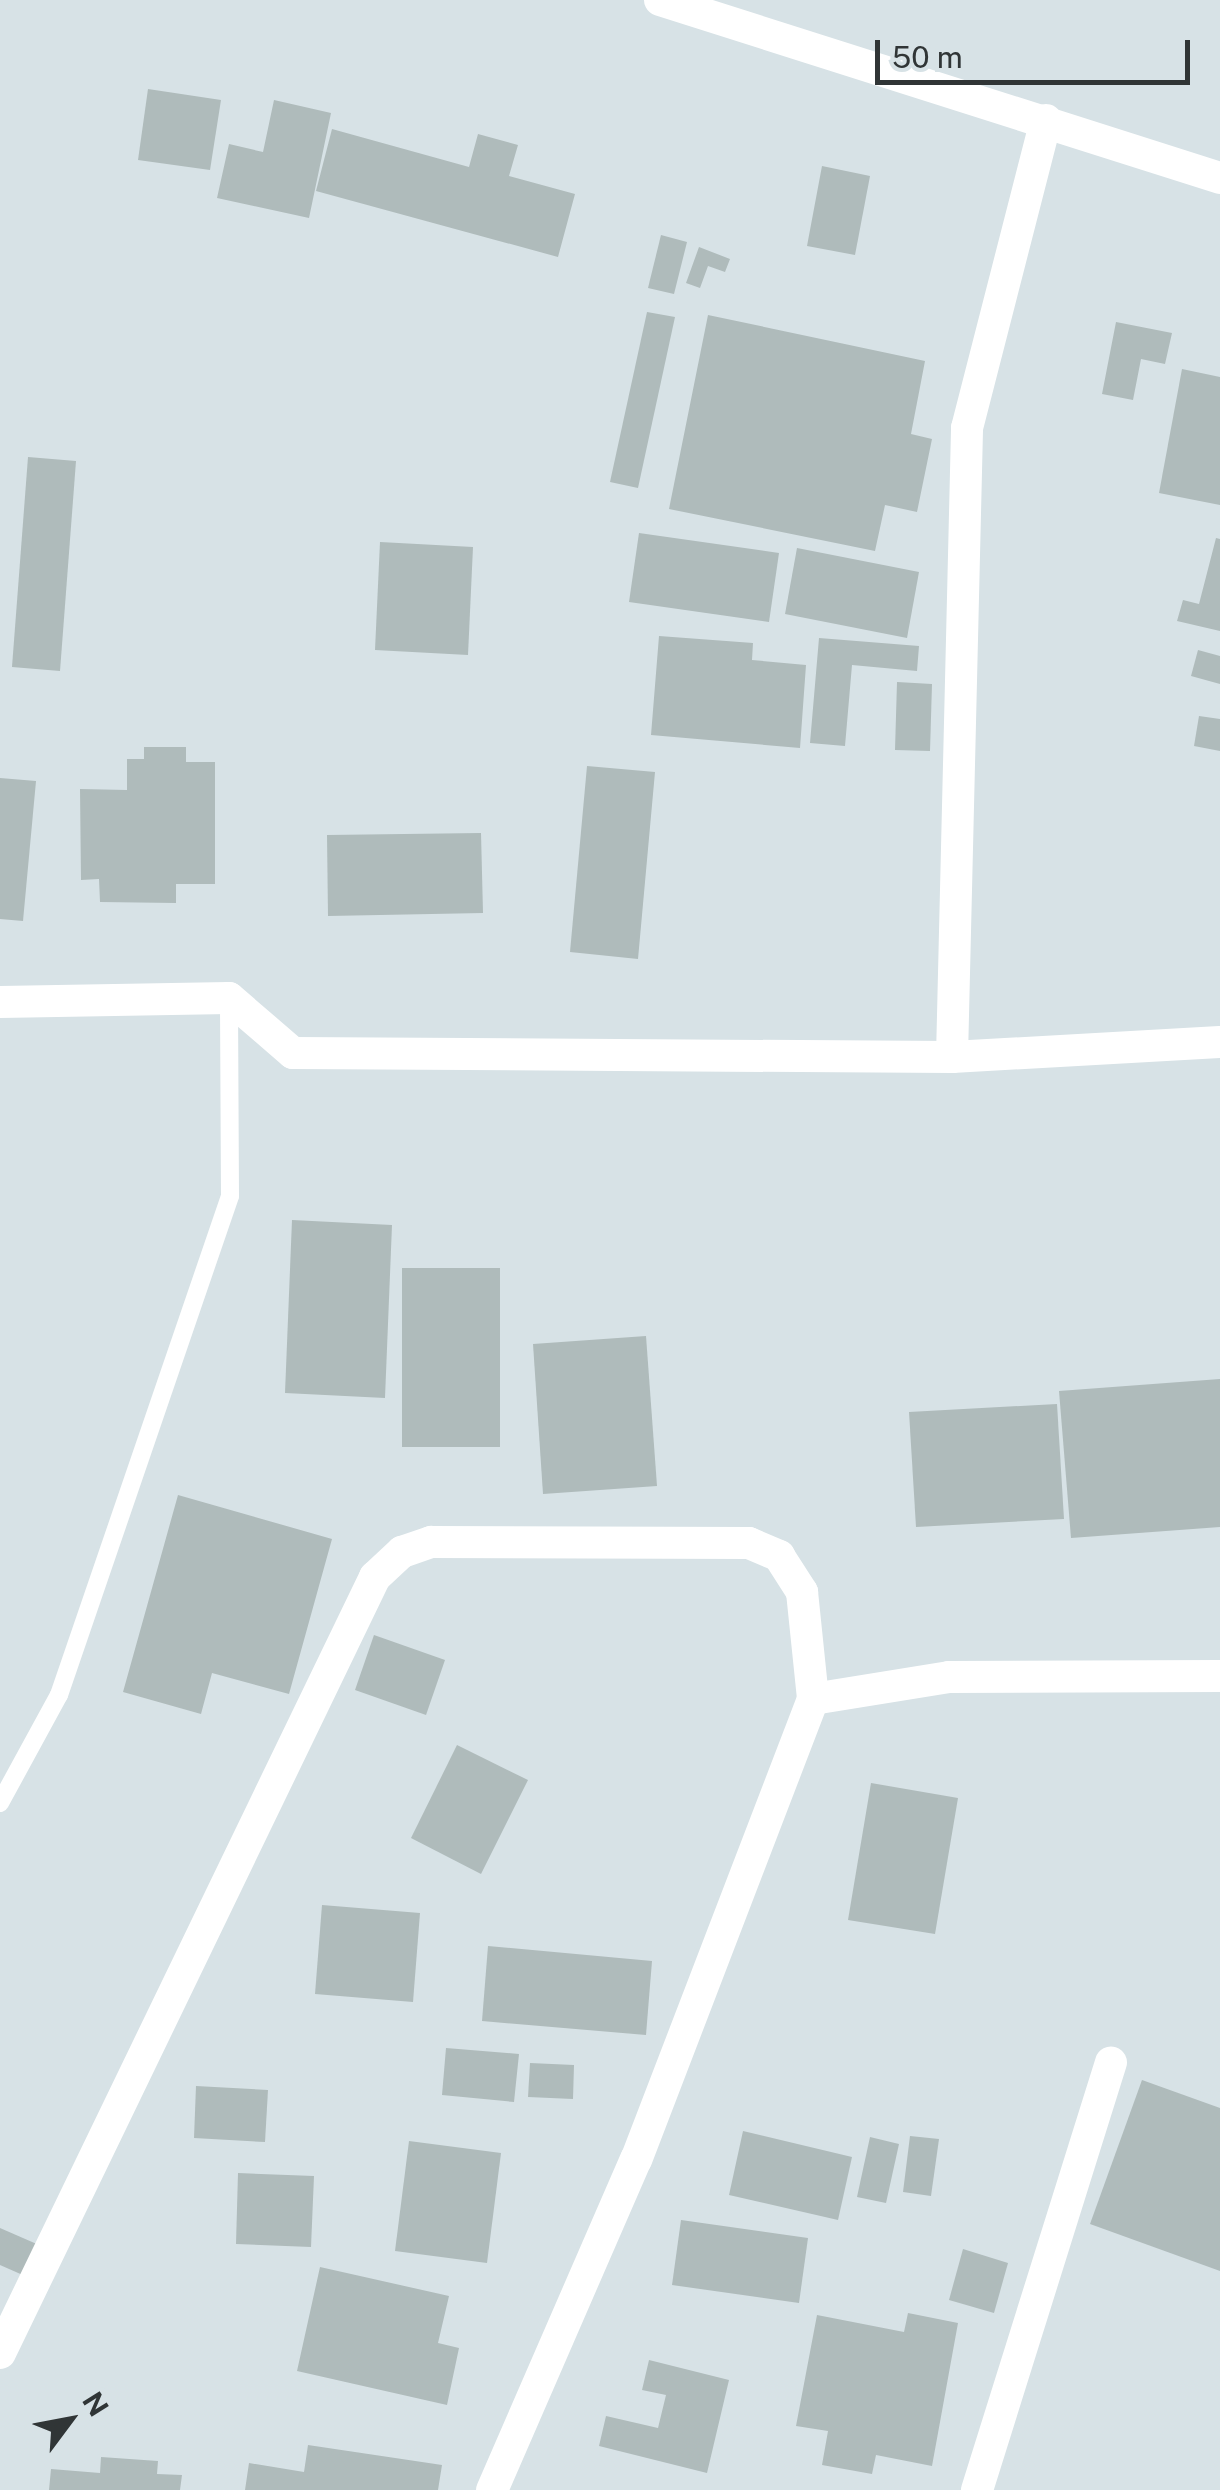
<!DOCTYPE html>
<style>
body{margin:0}
#map{position:relative;width:1220px;height:2490px;overflow:hidden;background:#d7e2e6;font-family:"Public Sans",sans-serif}
div>[style]{position:absolute}
.building>*{inset:0;background:#afbbbb}
.service>*{height:18px;margin:-9px;padding:0 9px;transform-origin:9px;border-radius:9px;background:#fff}
.minor>*{height:32px;margin:-16px;padding:0 16px;transform-origin:16px;border-radius:16px;background:#fff}
span{translate:-50% -50%;white-space:nowrap;text-align:center;line-height:1.15;-webkit-text-stroke:10px #d7e2e6;paint-order:stroke}
.north{position:absolute;left:20px;top:2370px;width:100px;height:100px;-webkit-text-stroke:8px #d7e2e6;paint-order:stroke;rotate:58deg;font-size:28px;font-weight:700;line-height:40px;text-align:center;color:#303536}
.north::after{content:'';display:block;margin:auto;width:35px;height:45px;background:#303536;clip-path:polygon(50% 0,100% 100%,50% 72%,0 100%)}
.scale{position:absolute;left:875px;top:40px;width:315px;height:45px;box-sizing:border-box;border:5px solid #303536;border-top:0;padding-left:12px;font-size:30px;line-height:35px;white-space:nowrap;color:#303536;-webkit-text-stroke:8px #d7e2e6;paint-order:stroke}
</style>
<div id="map">
<div class="building">
<div style="clip-path:polygon(148px 89px,221px 100px,210px 170px,138px 160px)"></div>
<div style="clip-path:polygon(274px 100px,331px 113px,309px 218px,217px 198px,229px 144px,263px 152px)"></div>
<div style="clip-path:polygon(332px 129px,469px 167px,478px 134px,518px 145px,509px 176px,575px 194px,558px 257px,316px 191px)"></div>
<div style="clip-path:polygon(822px 166px,870px 176px,855px 255px,807px 246px)"></div>
<div style="clip-path:polygon(661px 235px,687px 242px,674px 294px,648px 288px)"></div>
<div style="clip-path:polygon(699px 247px,730px 259px,725px 272px,708px 266px,700px 288px,686px 283px)"></div>
<div style="clip-path:polygon(647px 312px,675px 317px,638px 488px,610px 482px)"></div>
<div style="clip-path:polygon(708px 315px,925px 361px,911px 434px,932px 439px,917px 512px,885px 505px,875px 551px,669px 509px)"></div>
<div style="clip-path:polygon(1116px 322px,1172px 333px,1165px 364px,1141px 359px,1133px 400px,1102px 394px)"></div>
<div style="clip-path:polygon(1182px 369px,1220px 377px,1220px 505px,1159px 493px)"></div>
<div style="clip-path:polygon(28px 457px,76px 461px,60px 671px,12px 667px)"></div>
<div style="clip-path:polygon(639px 533px,779px 553px,769px 622px,629px 602px)"></div>
<div style="clip-path:polygon(1216px 538px,1220px 539px,1220px 631px,1177px 621px,1183px 600px,1199px 604px)"></div>
<div style="clip-path:polygon(380px 542px,473px 547px,468px 655px,375px 650px)"></div>
<div style="clip-path:polygon(797px 548px,919px 572px,907px 638px,785px 614px)"></div>
<div style="clip-path:polygon(659px 636px,753px 643px,752px 660px,806px 665px,800px 748px,651px 735px)"></div>
<div style="clip-path:polygon(819px 638px,919px 646px,917px 671px,852px 665px,845px 746px,810px 743px)"></div>
<div style="clip-path:polygon(1198px 650px,1220px 656px,1220px 684px,1191px 676px)"></div>
<div style="clip-path:polygon(897px 682px,932px 684px,930px 751px,895px 750px)"></div>
<div style="clip-path:polygon(1199px 716px,1220px 719px,1220px 751px,1194px 746px)"></div>
<div style="clip-path:polygon(144px 747px,186px 747px,186px 762px,215px 762px,215px 884px,176px 884px,176px 903px,100px 902px,99px 879px,81px 880px,80px 789px,127px 790px,127px 759px,144px 759px)"></div>
<div style="clip-path:polygon(587px 766px,655px 772px,638px 959px,570px 952px)"></div>
<div style="clip-path:polygon(0 778px,36px 781px,23px 921px,0 919px)"></div>
<div style="clip-path:polygon(481px 833px,483px 913px,328px 916px,327px 835px)"></div>
<div style="clip-path:polygon(292px 1220px,392px 1225px,385px 1398px,285px 1393px)"></div>
<div style="clip-path:polygon(402px 1268px,500px 1268px,500px 1447px,402px 1447px)"></div>
<div style="clip-path:polygon(646px 1336px,657px 1486px,543px 1494px,533px 1344px)"></div>
<div style="clip-path:polygon(1220px 1379px,1220px 1527px,1071px 1538px,1059px 1391px)"></div>
<div style="clip-path:polygon(1057px 1404px,1064px 1519px,916px 1527px,909px 1412px)"></div>
<div style="clip-path:polygon(178px 1495px,332px 1539px,289px 1694px,212px 1673px,201px 1714px,123px 1692px)"></div>
<div style="clip-path:polygon(374px 1635px,445px 1660px,426px 1715px,355px 1690px)"></div>
<div style="clip-path:polygon(457px 1745px,528px 1780px,481px 1874px,411px 1838px)"></div>
<div style="clip-path:polygon(871px 1783px,958px 1798px,935px 1934px,848px 1920px)"></div>
<div style="clip-path:polygon(322px 1905px,420px 1913px,413px 2002px,315px 1994px)"></div>
<div style="clip-path:polygon(488px 1946px,652px 1961px,646px 2035px,482px 2021px)"></div>
<div style="clip-path:polygon(446px 2048px,519px 2054px,514px 2102px,442px 2095px)"></div>
<div style="clip-path:polygon(530px 2063px,574px 2065px,573px 2099px,528px 2097px)"></div>
<div style="clip-path:polygon(1142px 2080px,1220px 2108px,1220px 2271px,1090px 2224px)"></div>
<div style="clip-path:polygon(196px 2086px,268px 2090px,265px 2142px,194px 2138px)"></div>
<div style="clip-path:polygon(743px 2131px,852px 2157px,838px 2220px,729px 2195px)"></div>
<div style="clip-path:polygon(910px 2136px,939px 2139px,931px 2196px,903px 2192px)"></div>
<div style="clip-path:polygon(870px 2137px,899px 2144px,886px 2203px,857px 2197px)"></div>
<div style="clip-path:polygon(409px 2141px,501px 2153px,487px 2263px,395px 2251px)"></div>
<div style="clip-path:polygon(238px 2173px,314px 2176px,311px 2247px,236px 2244px)"></div>
<div style="clip-path:polygon(681px 2220px,808px 2238px,799px 2303px,672px 2285px)"></div>
<div style="clip-path:polygon(0 2228px,39px 2245px,25px 2276px,0 2265px)"></div>
<div style="clip-path:polygon(963px 2249px,1008px 2263px,994px 2313px,949px 2300px)"></div>
<div style="clip-path:polygon(320px 2267px,449px 2296px,438px 2343px,459px 2348px,447px 2405px,297px 2371px)"></div>
<div style="clip-path:polygon(908px 2313px,958px 2323px,932px 2466px,876px 2455px,872px 2474px,822px 2465px,828px 2431px,796px 2426px,817px 2315px,904px 2332px)"></div>
<div style="clip-path:polygon(649px 2360px,729px 2380px,707px 2473px,599px 2446px,606px 2416px,658px 2428px,666px 2395px,642px 2390px)"></div>
<div style="clip-path:polygon(308px 2445px,442px 2465px,438px 2490px,245px 2490px,249px 2463px,304px 2472px)"></div>
<div style="clip-path:polygon(101px 2457px,158px 2461px,157px 2474px,182px 2475px,180px 2490px,49px 2490px,51px 2469px,100px 2473px)"></div>
</div>
<div class="service">
<div style="left:0;top:1803px;width:123px;rotate:-61.4deg"></div>
<div style="left:59px;top:1695px;width:527px;rotate:-71.08deg"></div>
<div style="left:230px;top:1196px;width:198px;rotate:-90.3deg"></div>
</div>
<div class="minor">
<div style="left:660px;top:0;width:588px;rotate:17.63deg"></div>
<div style="left:0;top:1002px;width:229px;rotate:-1deg"></div>
<div style="left:229px;top:998px;width:84px;rotate:40.7deg"></div>
<div style="left:293px;top:1053px;width:659px;rotate:0.35deg"></div>
<div style="left:952px;top:1057px;width:268px;rotate:-3.2deg"></div>
<div style="left:952px;top:1057px;width:629px;rotate:-88.63deg"></div>
<div style="left:967px;top:428px;width:318px;rotate:-75.6deg"></div>
<div style="left:813px;top:1699px;width:138px;rotate:-9.2deg"></div>
<div style="left:949px;top:1677px;width:271px;rotate:-0.2deg"></div>
<div style="left:0;top:2353px;width:862px;rotate:-64.21deg"></div>
<div style="left:375px;top:1577px;width:37px;rotate:-43deg"></div>
<div style="left:402px;top:1552px;width:31px;rotate:-19deg"></div>
<div style="left:431px;top:1542px;width:318px;rotate:0.2deg"></div>
<div style="left:749px;top:1543px;width:33px;rotate:23deg"></div>
<div style="left:779px;top:1556px;width:43px;rotate:57.4deg"></div>
<div style="left:802px;top:1592px;width:108px;rotate:84.1deg"></div>
<div style="left:813px;top:1699px;width:493px;rotate:111deg"></div>
<div style="left:636px;top:2159px;width:361px;rotate:113.5deg"></div>
<div style="left:977px;top:2490px;width:448px;rotate:-72.6deg"></div>
</div>
<div class="north">N</div>
<div class="scale">50 m</div>
</div>
